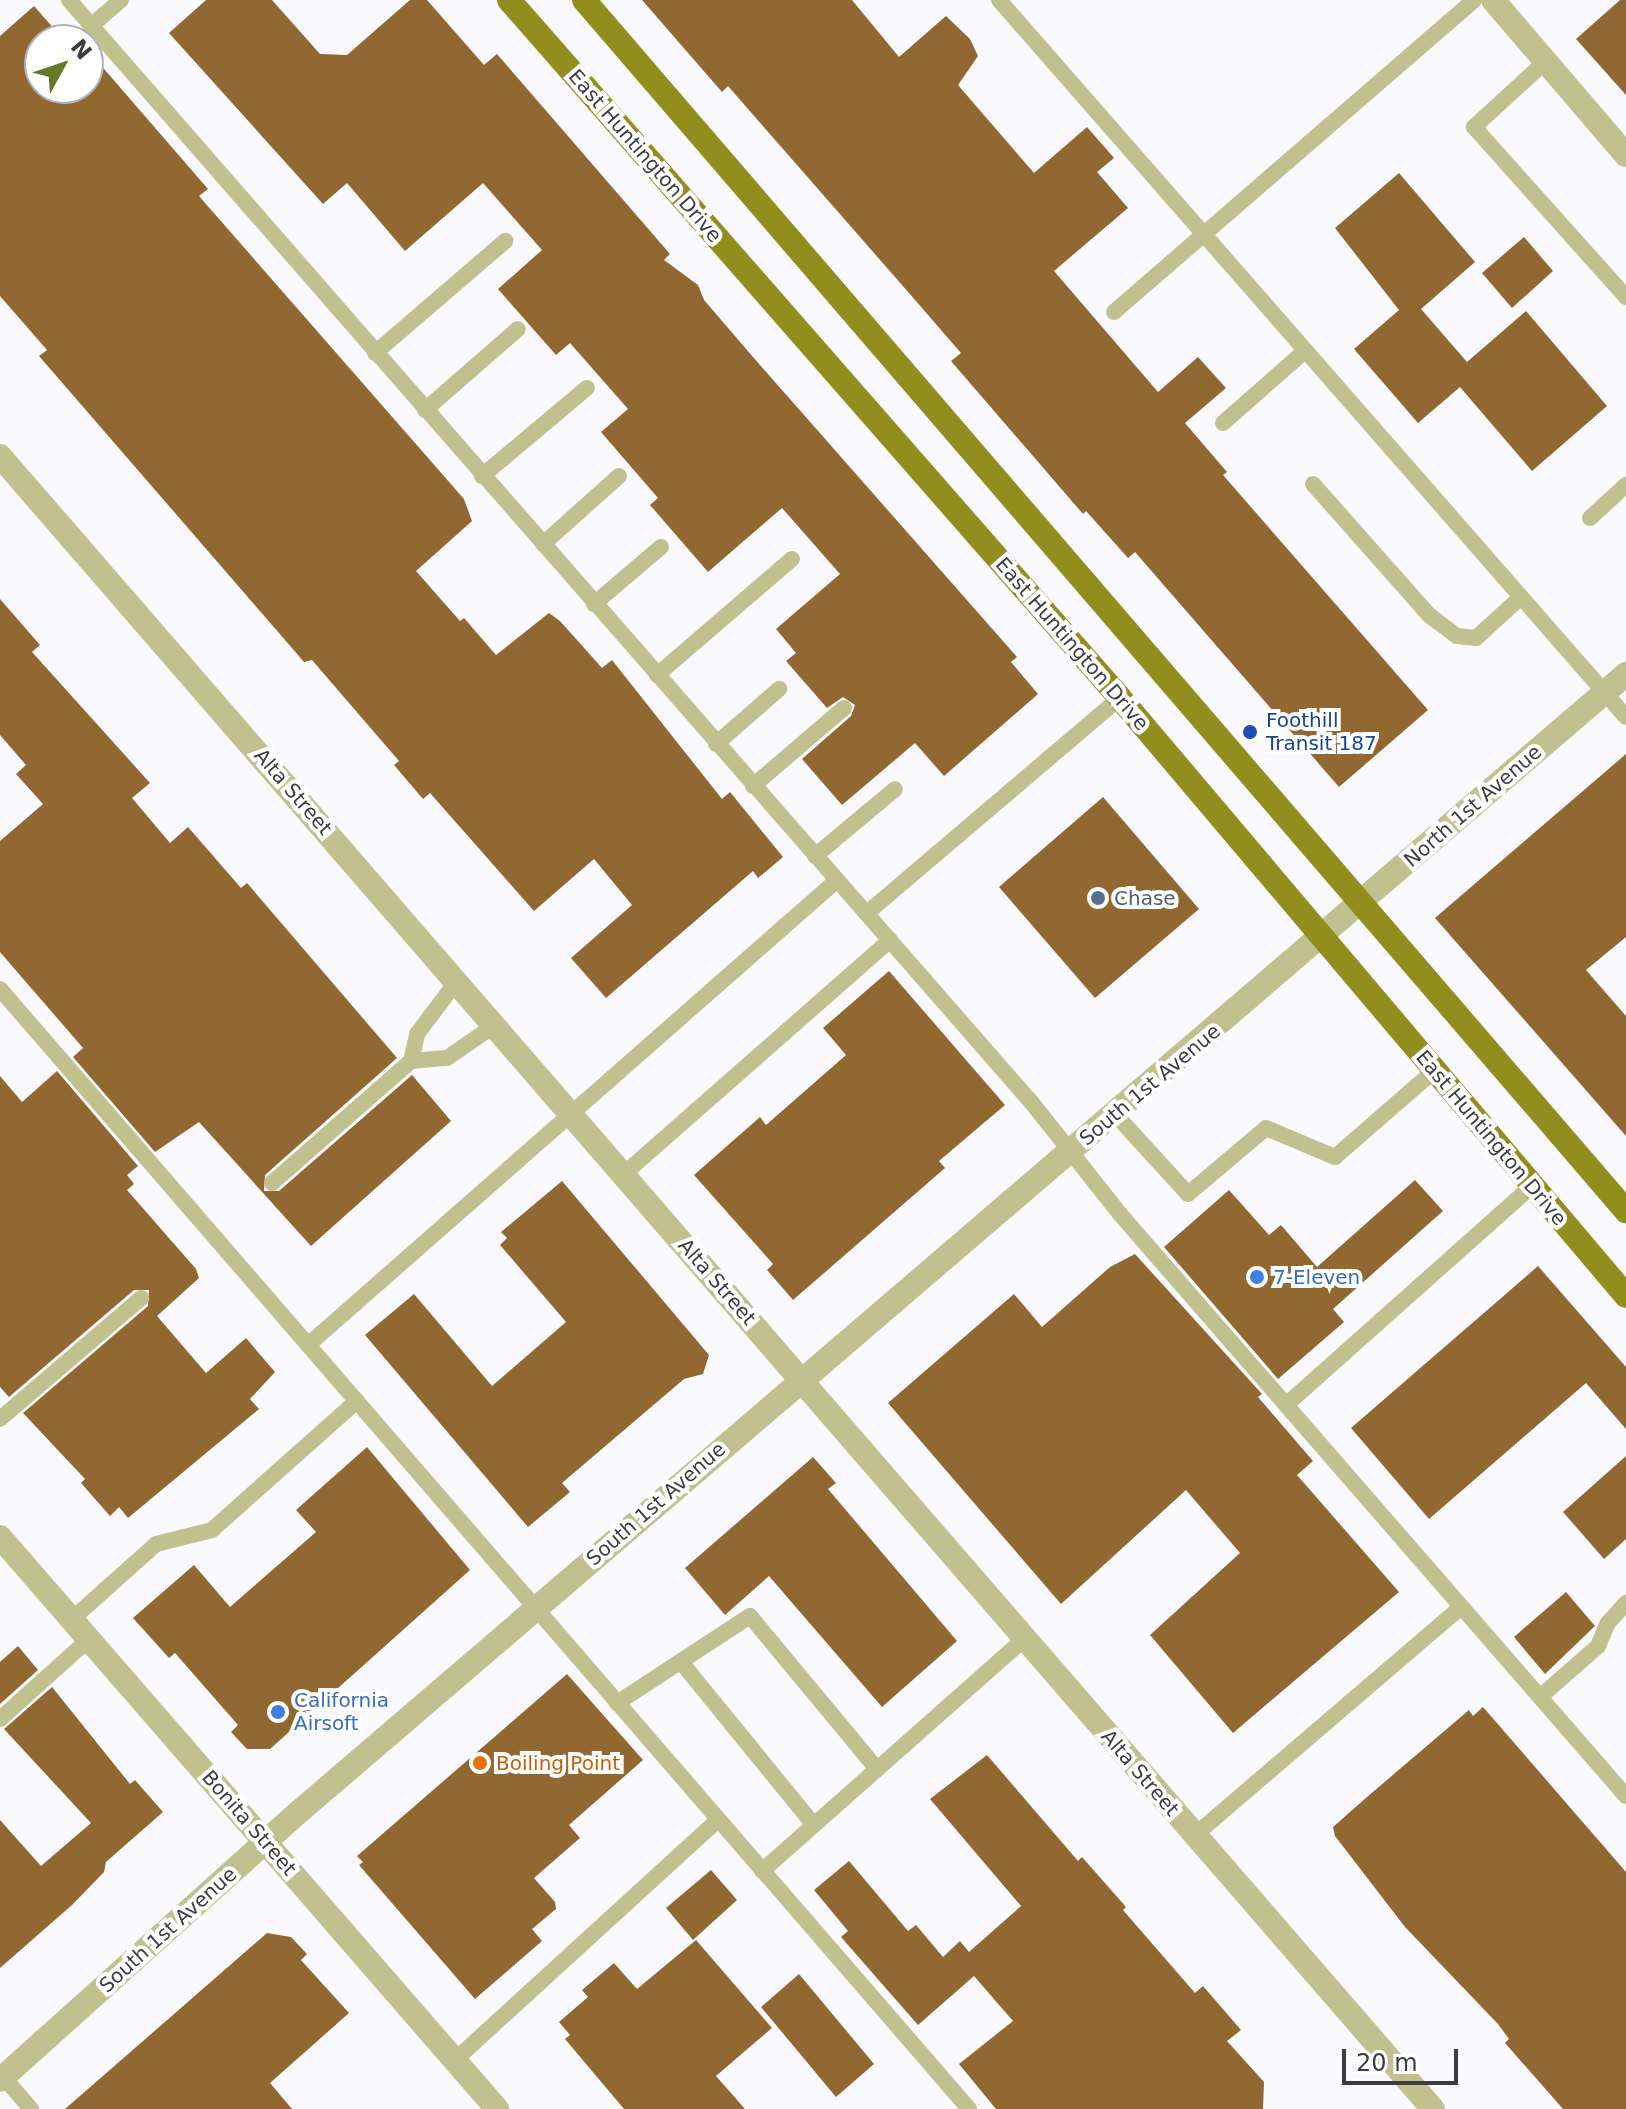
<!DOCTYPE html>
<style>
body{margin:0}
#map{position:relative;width:1626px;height:2109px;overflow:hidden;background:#fafafe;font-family:"DejaVu Sans",sans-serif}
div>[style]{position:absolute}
.building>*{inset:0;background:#916832}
.service>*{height:16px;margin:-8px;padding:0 8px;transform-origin:8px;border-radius:8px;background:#c1c18f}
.minor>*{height:24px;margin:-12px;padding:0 12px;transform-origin:12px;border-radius:12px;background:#c1c18f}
.tertiary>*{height:24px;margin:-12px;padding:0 12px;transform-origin:12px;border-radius:12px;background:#c1c18f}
.primary>*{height:24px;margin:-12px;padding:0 12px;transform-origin:12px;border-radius:12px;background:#918e1e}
.dots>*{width:22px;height:22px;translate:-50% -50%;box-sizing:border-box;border:4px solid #fff;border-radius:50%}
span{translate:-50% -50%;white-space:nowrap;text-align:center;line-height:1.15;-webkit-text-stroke:8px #fff;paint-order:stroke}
.street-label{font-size:20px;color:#3c3d40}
.transit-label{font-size:20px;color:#164399}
.left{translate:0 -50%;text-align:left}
.service-label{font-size:20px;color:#4e5e75}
.shop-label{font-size:20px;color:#366cbe}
.food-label{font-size:20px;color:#c56008}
.north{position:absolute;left:24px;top:24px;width:80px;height:80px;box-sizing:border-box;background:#fff;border:2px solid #b1b1b3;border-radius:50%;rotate:50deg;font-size:22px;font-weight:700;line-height:32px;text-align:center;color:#3c3d40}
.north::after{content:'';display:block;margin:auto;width:28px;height:36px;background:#657828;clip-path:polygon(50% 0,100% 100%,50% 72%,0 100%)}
.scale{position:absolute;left:1342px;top:2049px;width:116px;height:36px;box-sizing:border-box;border:4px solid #3c3d40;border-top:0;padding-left:10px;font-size:24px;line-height:28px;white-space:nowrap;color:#3c3d40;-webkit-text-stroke:6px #fff;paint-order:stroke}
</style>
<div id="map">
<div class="building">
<div style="clip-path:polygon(206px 0,272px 0,320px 54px,347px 55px,410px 0,427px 0,484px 65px,497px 54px,670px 254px,664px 260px,698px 285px,704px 300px,753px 357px,1017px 657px,1011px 662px,1038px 694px,944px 776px,915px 743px,842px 805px,802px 759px,851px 716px,855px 705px,843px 697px,827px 708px,786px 661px,796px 653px,776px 629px,840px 574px,782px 508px,708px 572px,650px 505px,658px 498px,601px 432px,628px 409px,570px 343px,556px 355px,498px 289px,542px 250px,483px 183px,405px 251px,347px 183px,323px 204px,169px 33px)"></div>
<div style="clip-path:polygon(642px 0,852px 0,899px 57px,946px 16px,970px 39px,978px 56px,958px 85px,1034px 173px,1087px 127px,1114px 158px,1097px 172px,1128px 208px,1054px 271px,1158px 392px,1198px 357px,1226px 388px,1185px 423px,1227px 472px,1223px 475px,1428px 710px,1339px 787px,1135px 552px,1128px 558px,1086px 511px,1083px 514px,951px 361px,961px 353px,902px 285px,728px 86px,722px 92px)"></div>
<div style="clip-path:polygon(1620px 0,1626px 0,1626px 95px,1576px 39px)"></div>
<div style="clip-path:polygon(34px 6px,64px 40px,40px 40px,40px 88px,88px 88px,92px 55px,208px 189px,199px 196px,464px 499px,472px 521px,416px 571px,460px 621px,464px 618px,496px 655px,549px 613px,560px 621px,602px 668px,612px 660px,722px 799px,730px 792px,783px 857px,758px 878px,753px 871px,606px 998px,571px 958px,632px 905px,594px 859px,534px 911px,430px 793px,423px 799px,394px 765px,399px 761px,312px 660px,304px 662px,292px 648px,39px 356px,47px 350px,0 296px,0 36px)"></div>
<div style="clip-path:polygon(1399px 173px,1475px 262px,1421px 309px,1467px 362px,1526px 311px,1607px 406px,1532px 471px,1460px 387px,1418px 423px,1354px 349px,1399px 310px,1335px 228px)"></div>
<div style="clip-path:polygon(1524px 237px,1553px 271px,1512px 308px,1482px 273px)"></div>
<div style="clip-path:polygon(0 599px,40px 645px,32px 652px,150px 783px,132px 798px,170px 843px,188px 827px,241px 888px,247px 883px,397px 1058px,265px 1175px,264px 1191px,279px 1191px,412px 1075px,451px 1121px,311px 1246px,199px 1122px,155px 1152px,73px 1057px,83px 1048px,0 952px,0 841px,43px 804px,16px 774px,26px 765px,0 735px)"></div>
<div style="clip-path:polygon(1626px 754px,1626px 937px,1586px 970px,1626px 1016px,1626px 1136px,1435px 918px)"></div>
<div style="clip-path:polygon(1103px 797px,1199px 909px,1095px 998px,999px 887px)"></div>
<div style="clip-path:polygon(889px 971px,1005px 1105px,939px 1161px,945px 1168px,793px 1300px,767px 1270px,773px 1264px,694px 1175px,760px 1117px,766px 1125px,846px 1055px,823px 1028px)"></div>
<div style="clip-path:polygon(57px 1071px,138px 1166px,127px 1175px,134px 1184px,127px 1190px,196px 1269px,199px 1278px,157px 1316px,206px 1373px,246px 1338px,275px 1372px,250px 1399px,259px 1409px,128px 1518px,119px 1507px,110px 1516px,81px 1483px,85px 1479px,23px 1413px,148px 1306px,149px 1290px,134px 1290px,9px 1397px,0 1387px,0 1076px,22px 1102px)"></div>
<div style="clip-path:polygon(1415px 1180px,1443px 1211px,1333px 1309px,1344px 1322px,1278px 1379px,1164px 1247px,1229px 1190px,1269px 1235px,1281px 1225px,1317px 1267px)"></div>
<div style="clip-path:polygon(562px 1181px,709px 1355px,703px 1374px,684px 1379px,562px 1483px,570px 1492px,528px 1527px,365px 1335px,414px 1294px,492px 1386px,566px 1322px,500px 1245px,507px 1238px,501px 1232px)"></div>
<div style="clip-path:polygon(1135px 1254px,1262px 1394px,1258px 1397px,1313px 1461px,1297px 1475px,1399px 1592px,1233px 1733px,1150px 1635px,1240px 1553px,1186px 1490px,1061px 1604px,888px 1403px,1014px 1294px,1042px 1327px,1110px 1267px)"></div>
<div style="clip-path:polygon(1538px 1266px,1626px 1367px,1626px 1429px,1586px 1383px,1429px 1519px,1351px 1428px)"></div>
<div style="clip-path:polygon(367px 1447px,470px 1570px,270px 1749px,247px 1749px,231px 1732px,238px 1725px,175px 1653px,169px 1658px,133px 1618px,194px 1565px,230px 1607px,316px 1532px,296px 1510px)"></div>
<div style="clip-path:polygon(1626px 1456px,1626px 1539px,1604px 1559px,1563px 1512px)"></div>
<div style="clip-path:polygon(813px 1457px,836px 1483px,828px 1489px,957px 1641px,882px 1707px,769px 1576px,725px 1615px,685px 1568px)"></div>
<div style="clip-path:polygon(1566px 1592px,1595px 1626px,1545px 1674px,1514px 1637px)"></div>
<div style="clip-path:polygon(18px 1646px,38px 1670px,0 1704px,0 1662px)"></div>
<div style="clip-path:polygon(567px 1674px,643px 1760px,569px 1825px,580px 1838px,534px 1878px,555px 1902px,556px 1909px,532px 1929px,542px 1941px,475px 1999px,359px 1865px,363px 1862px,357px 1856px)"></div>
<div style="clip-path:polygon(52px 1687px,130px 1784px,135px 1780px,163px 1812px,106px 1862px,104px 1872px,72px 1905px,0 1968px,0 1820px,41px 1866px,91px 1823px,4px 1729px)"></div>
<div style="clip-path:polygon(1483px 1707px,1626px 1872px,1626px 2109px,1563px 2109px,1505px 2043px,1509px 2039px,1498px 2024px,1405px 1927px,1335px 1836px,1333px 1827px,1367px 1797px,1469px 1710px,1473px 1716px)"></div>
<div style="clip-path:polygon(987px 1755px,1078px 1861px,1082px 1857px,1126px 1907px,1123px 1910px,1195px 1993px,1203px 1986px,1241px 2030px,1227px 2041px,1264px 2082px,1263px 2109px,996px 2109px,959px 2064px,1013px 2021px,974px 1976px,918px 2025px,841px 1937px,848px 1931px,814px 1890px,849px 1861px,908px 1931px,916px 1925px,943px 1957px,960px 1941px,969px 1952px,1021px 1906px,930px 1799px)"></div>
<div style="clip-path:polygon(711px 1870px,737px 1900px,693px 1940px,666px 1908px)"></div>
<div style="clip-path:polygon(267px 1933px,291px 1937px,307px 1954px,301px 1960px,349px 2013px,270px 2083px,292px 2109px,65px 2109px)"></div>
<div style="clip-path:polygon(696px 1940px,772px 2028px,716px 2076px,745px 2109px,624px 2109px,565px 2039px,570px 2035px,559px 2022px,588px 1997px,582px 1990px,614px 1963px,637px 1989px)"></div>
<div style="clip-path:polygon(799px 1974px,874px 2064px,836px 2097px,761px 2007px)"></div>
</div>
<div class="service">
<div style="left:69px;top:0;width:1464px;rotate:48.88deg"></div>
<div style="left:1032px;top:1103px;width:142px;rotate:51.6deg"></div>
<div style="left:1120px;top:1214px;width:771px;rotate:49deg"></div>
<div style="left:999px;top:0;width:952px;rotate:48.83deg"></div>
<div style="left:91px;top:26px;width:40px;rotate:-41deg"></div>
<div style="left:1546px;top:61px;width:98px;rotate:137.5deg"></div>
<div style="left:1474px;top:127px;width:228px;rotate:48.2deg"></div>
<div style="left:1114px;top:312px;width:476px;rotate:-40.9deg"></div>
<div style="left:375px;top:353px;width:172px;rotate:-40.7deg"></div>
<div style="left:425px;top:410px;width:123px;rotate:-41.1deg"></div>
<div style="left:1223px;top:423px;width:109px;rotate:-41.3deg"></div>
<div style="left:482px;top:476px;width:137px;rotate:-40deg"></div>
<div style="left:1313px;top:484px;width:175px;rotate:48.5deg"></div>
<div style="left:1429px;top:615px;width:35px;rotate:37deg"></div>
<div style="left:1457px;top:636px;width:19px;rotate:6deg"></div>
<div style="left:1476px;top:638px;width:61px;rotate:-42.3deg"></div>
<div style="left:1590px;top:518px;width:49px;rotate:-42.5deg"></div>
<div style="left:543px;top:544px;width:102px;rotate:-41.8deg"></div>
<div style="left:594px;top:604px;width:88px;rotate:-40.4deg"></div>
<div style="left:657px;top:675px;width:178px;rotate:-40.7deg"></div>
<div style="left:716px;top:744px;width:84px;rotate:-41.1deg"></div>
<div style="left:753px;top:786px;width:120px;rotate:-40.6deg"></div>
<div style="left:815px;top:856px;width:104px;rotate:-39.9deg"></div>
<div style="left:867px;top:913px;width:332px;rotate:-40.4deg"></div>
<div style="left:0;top:989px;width:1481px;rotate:49.13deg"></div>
<div style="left:411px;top:1061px;width:36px;rotate:-5deg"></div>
<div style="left:447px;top:1058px;width:58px;rotate:-34.5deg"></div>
<div style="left:1115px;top:1114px;width:108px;rotate:47.6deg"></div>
<div style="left:1188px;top:1194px;width:102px;rotate:-40.2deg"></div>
<div style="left:1266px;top:1128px;width:75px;rotate:22.8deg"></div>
<div style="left:1335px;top:1157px;width:131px;rotate:-41deg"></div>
<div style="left:625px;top:1173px;width:353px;rotate:-41.3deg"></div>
<div style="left:272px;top:1183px;width:185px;rotate:-41.3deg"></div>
<div style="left:411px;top:1061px;width:28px;rotate:-77deg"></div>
<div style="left:417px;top:1034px;width:66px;rotate:-53deg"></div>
<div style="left:308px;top:1345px;width:703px;rotate:-41.31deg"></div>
<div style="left:1286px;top:1405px;width:328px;rotate:-41.7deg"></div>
<div style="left:0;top:1419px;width:186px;rotate:-40.6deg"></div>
<div style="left:70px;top:1621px;width:115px;rotate:-41.8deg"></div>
<div style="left:156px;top:1544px;width:58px;rotate:-14deg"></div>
<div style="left:212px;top:1530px;width:194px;rotate:-41.7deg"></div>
<div style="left:681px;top:1662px;width:210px;rotate:50.8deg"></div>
<div style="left:1540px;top:1697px;width:77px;rotate:-41.3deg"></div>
<div style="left:1598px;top:1646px;width:25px;rotate:-67deg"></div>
<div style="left:1608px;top:1623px;width:27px;rotate:-48deg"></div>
<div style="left:617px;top:1703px;width:159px;rotate:-33.2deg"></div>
<div style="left:750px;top:1616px;width:199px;rotate:50.3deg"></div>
<div style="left:0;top:1719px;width:117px;rotate:-41.9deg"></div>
<div style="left:1195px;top:1835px;width:350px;rotate:-40.6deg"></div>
<div style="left:762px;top:1871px;width:349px;rotate:-41.5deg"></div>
<div style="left:455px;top:2060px;width:356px;rotate:-42.4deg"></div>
<div style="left:0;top:2073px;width:48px;rotate:49.3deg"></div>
</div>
<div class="minor">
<div style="left:1493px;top:0;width:204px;rotate:49.4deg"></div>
<div style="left:0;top:456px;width:2188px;rotate:49.08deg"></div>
<div style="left:0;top:1537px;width:758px;rotate:49.01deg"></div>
</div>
<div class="tertiary">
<div style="left:0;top:2080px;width:403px;rotate:-41.9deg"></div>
<div style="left:300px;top:1811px;width:1747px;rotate:-40.61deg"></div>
</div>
<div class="primary">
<div style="left:509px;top:0;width:928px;rotate:48.8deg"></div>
<div style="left:1120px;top:698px;width:783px;rotate:49.76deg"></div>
<div style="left:584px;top:0;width:1598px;rotate:49.29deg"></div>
</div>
<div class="dots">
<div style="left:1250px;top:732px;background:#1a4fb4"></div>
<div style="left:1098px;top:898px;background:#5c6f8a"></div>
<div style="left:1257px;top:1277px;background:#3f7fe0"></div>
<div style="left:278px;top:1712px;background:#3f7fe0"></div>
<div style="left:480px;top:1763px;background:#e8710a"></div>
</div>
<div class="street-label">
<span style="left:645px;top:156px;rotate:49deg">East Huntington Drive</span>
<span style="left:1072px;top:644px;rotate:49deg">East Huntington Drive</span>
<span style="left:293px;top:792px;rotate:49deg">Alta Street</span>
<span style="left:1473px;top:806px;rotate:-41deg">North 1st Avenue</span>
<span style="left:1150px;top:1085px;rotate:-40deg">South 1st Avenue</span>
<span style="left:1491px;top:1138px;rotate:50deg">East Huntington Drive</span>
<span style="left:717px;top:1282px;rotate:49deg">Alta Street</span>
<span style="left:656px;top:1504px;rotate:-41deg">South 1st Avenue</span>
<span style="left:1140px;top:1773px;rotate:49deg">Alta Street</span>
<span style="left:249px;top:1823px;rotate:49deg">Bonita Street</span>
<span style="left:168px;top:1930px;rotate:-42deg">South 1st Avenue</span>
</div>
<div class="transit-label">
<span class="left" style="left:1266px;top:732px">Foothill<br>Transit 187</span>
</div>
<div class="service-label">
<span class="left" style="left:1114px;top:898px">Chase</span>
</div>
<div class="shop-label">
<span class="left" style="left:1273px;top:1277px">7-Eleven</span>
<span class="left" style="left:294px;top:1712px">California<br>Airsoft</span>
</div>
<div class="food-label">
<span class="left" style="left:496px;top:1763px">Boiling Point</span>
</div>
<div class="north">N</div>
<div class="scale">20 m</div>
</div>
